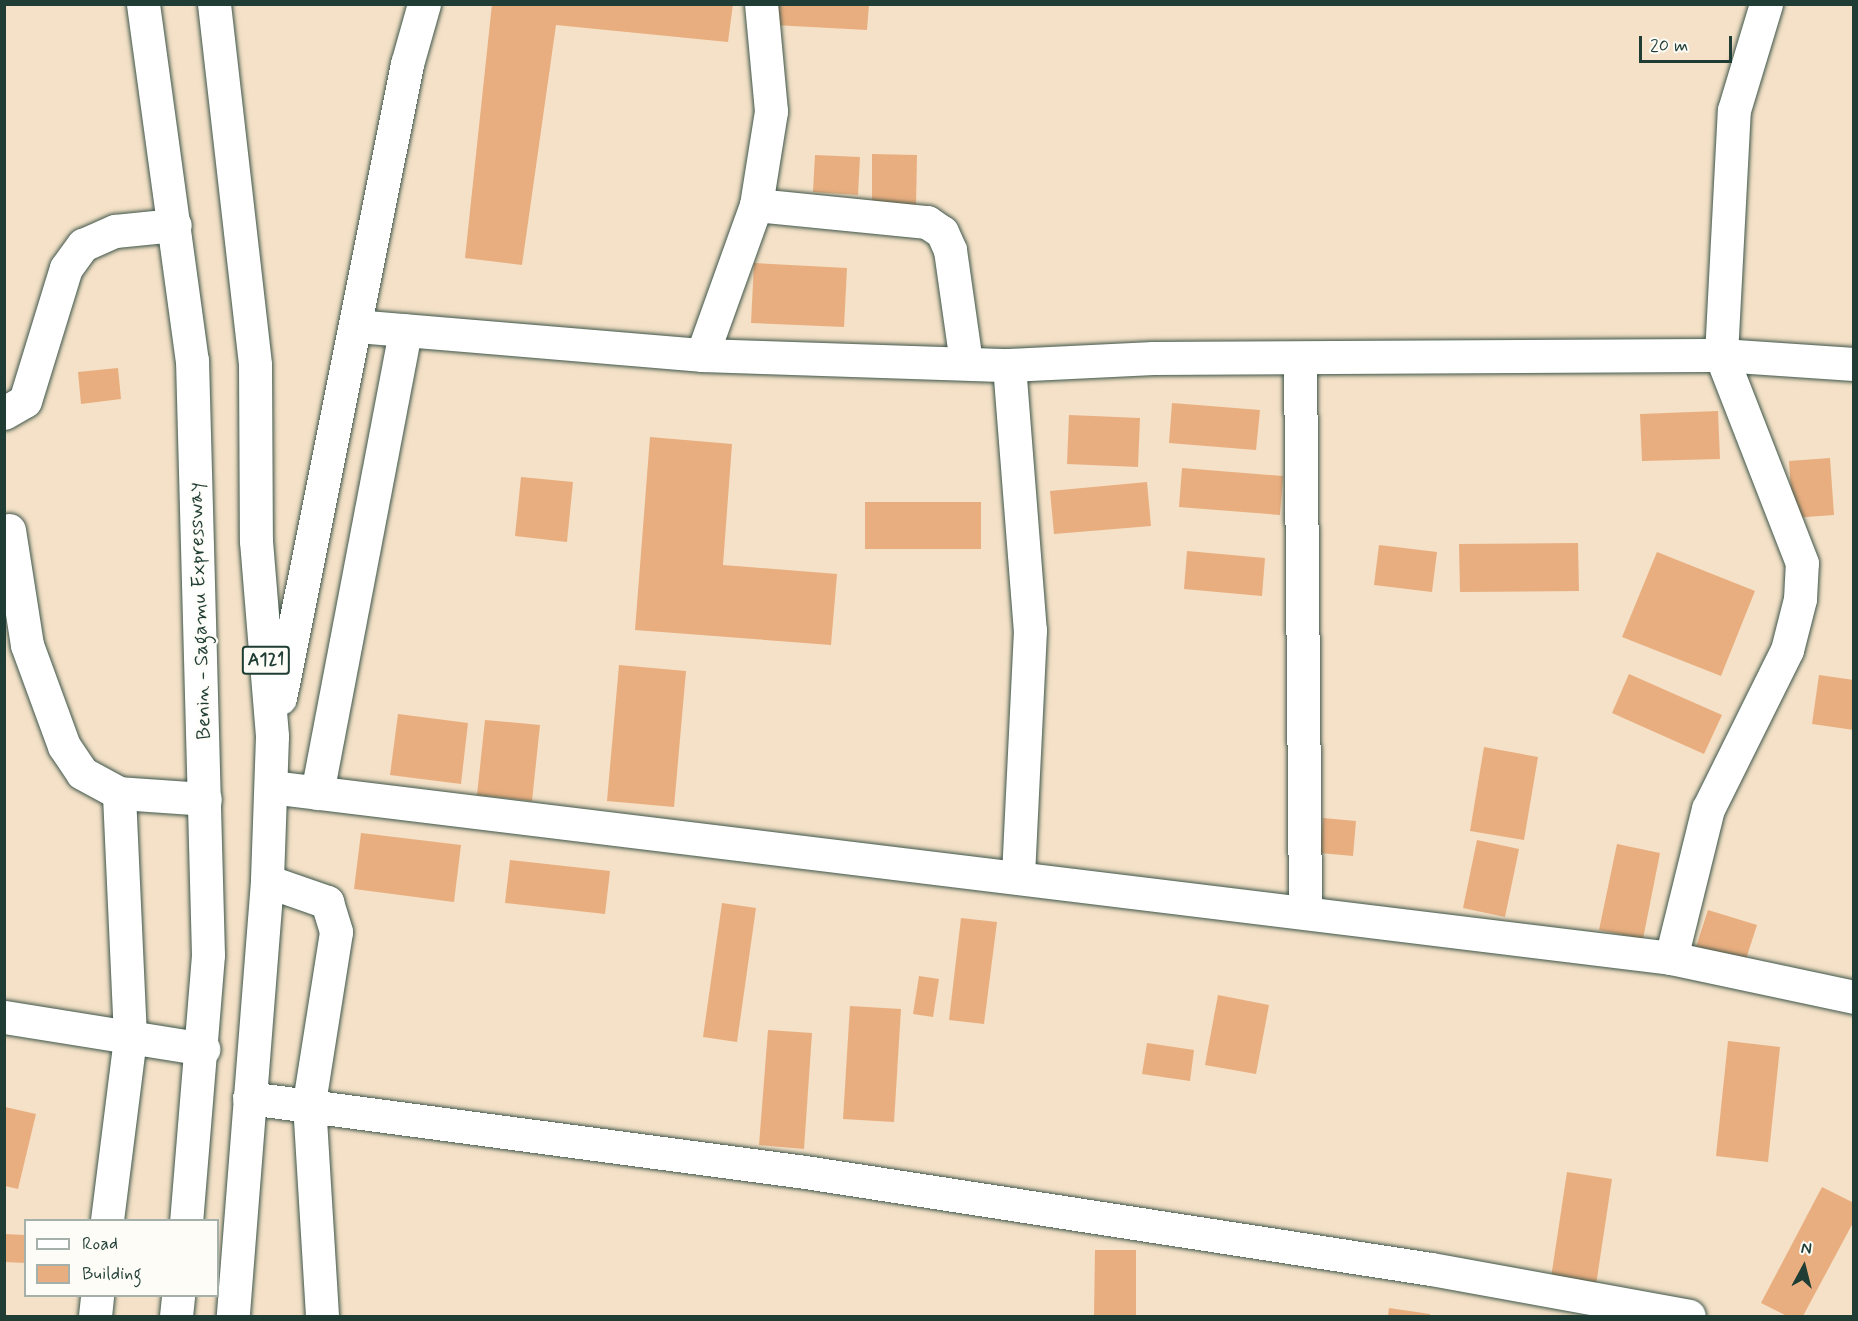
<!DOCTYPE html>
<style>
body{margin:0}
#map{position:relative;width:1858px;height:1321px;overflow:hidden;background:#f4e1c7;font-family:Mynerve,sans-serif}
div>[style]{position:absolute}
.building>*{inset:0;background:#e9ae7f}
.roads{filter:drop-shadow(0 0 2px #3f564a) drop-shadow(0 0 2px #3f564a)}
.minor>*{height:33px;margin:-16.5px;padding:0 16.5px;transform-origin:16.5px;border-radius:16.5px;background:#fff}
.highway>*{height:33px;margin:-16.5px;padding:0 16.5px;transform-origin:16.5px;border-radius:16.5px;background:#fff}
span{translate:-50% -50%;white-space:nowrap;text-align:center;line-height:1.15;-webkit-text-stroke:4.5px #fdfcf7;paint-order:stroke}
.shield-label span{padding:2px 4px;background:#fdfcf7;border:2px solid;border-radius:4px;-webkit-text-stroke-width:0}
.shield-label{font-size:18px;color:#1f3d34;font-weight:700}
.street-label{font-size:20px;color:#1f3d34}
.frame{position:absolute;inset:0;border:6px solid #1f3d34;pointer-events:none}
.legend{position:absolute;left:24px;top:1219px;width:195px;height:78px;box-sizing:border-box;background:#fdfcf7;border:2px solid #a4b0a9;margin:0;padding:8px 10px;list-style:none;font-size:18px;color:#1f3d34}
.legend li{display:flex;align-items:center;gap:12px;height:30px}
.legend b{width:30px;border:2px solid #a4b0a9}
.north{position:absolute;left:1774px;top:1237px;width:60px;height:60px;-webkit-text-stroke:4px #fdfcf7;paint-order:stroke;rotate:7deg;font-size:16px;font-weight:700;line-height:24px;text-align:center;color:#1f3d34}
.north::after{content:'';display:block;margin:auto;width:21px;height:27px;background:#1f3d34;clip-path:polygon(50% 0,100% 100%,50% 72%,0 100%)}
.scale{position:absolute;left:1639px;top:36px;width:93px;height:27px;box-sizing:border-box;border:3px solid #1f3d34;border-top:0;padding-left:8px;font-size:18px;line-height:21px;white-space:nowrap;color:#1f3d34;-webkit-text-stroke:4px #fdfcf7;paint-order:stroke}
</style>
<div id="map">
<div class="building">
<div style="clip-path:polygon(492px 4px,733px 4px,728px 42px,556px 25px,522px 265px,465px 258px)"></div>
<div style="clip-path:polygon(775px 4px,869px 4px,867px 30px,774px 25px)"></div>
<div style="clip-path:polygon(872px 154px,917px 155px,916px 205px,872px 204px)"></div>
<div style="clip-path:polygon(815px 155px,860px 157px,858px 195px,813px 192px)"></div>
<div style="clip-path:polygon(754px 263px,847px 268px,844px 327px,751px 323px)"></div>
<div style="clip-path:polygon(118px 368px,121px 399px,81px 404px,78px 372px)"></div>
<div style="clip-path:polygon(1172px 403px,1260px 410px,1256px 450px,1169px 443px)"></div>
<div style="clip-path:polygon(1718px 411px,1720px 459px,1642px 461px,1640px 414px)"></div>
<div style="clip-path:polygon(1069px 415px,1140px 418px,1138px 467px,1067px 464px)"></div>
<div style="clip-path:polygon(650px 437px,732px 444px,723px 565px,837px 574px,831px 645px,635px 630px)"></div>
<div style="clip-path:polygon(1830px 458px,1834px 515px,1793px 518px,1789px 461px)"></div>
<div style="clip-path:polygon(1182px 468px,1283px 476px,1280px 515px,1179px 507px)"></div>
<div style="clip-path:polygon(521px 477px,573px 482px,567px 542px,515px 536px)"></div>
<div style="clip-path:polygon(1147px 482px,1151px 526px,1054px 534px,1050px 491px)"></div>
<div style="clip-path:polygon(865px 502px,981px 502px,981px 549px,865px 549px)"></div>
<div style="clip-path:polygon(1578px 543px,1579px 591px,1460px 592px,1459px 544px)"></div>
<div style="clip-path:polygon(1379px 545px,1437px 552px,1432px 592px,1374px 585px)"></div>
<div style="clip-path:polygon(1187px 551px,1265px 558px,1262px 596px,1184px 589px)"></div>
<div style="clip-path:polygon(1657px 552px,1755px 591px,1721px 676px,1622px 637px)"></div>
<div style="clip-path:polygon(619px 665px,686px 671px,674px 807px,607px 801px)"></div>
<div style="clip-path:polygon(1629px 674px,1722px 715px,1704px 754px,1612px 713px)"></div>
<div style="clip-path:polygon(1819px 675px,1854px 680px,1854px 730px,1812px 724px)"></div>
<div style="clip-path:polygon(398px 714px,468px 723px,461px 784px,390px 775px)"></div>
<div style="clip-path:polygon(485px 720px,540px 725px,532px 801px,477px 795px)"></div>
<div style="clip-path:polygon(1484px 747px,1538px 757px,1524px 840px,1470px 831px)"></div>
<div style="clip-path:polygon(1323px 818px,1356px 821px,1353px 856px,1320px 853px)"></div>
<div style="clip-path:polygon(361px 833px,461px 845px,454px 902px,354px 889px)"></div>
<div style="clip-path:polygon(1477px 840px,1519px 849px,1505px 917px,1463px 908px)"></div>
<div style="clip-path:polygon(1617px 844px,1660px 853px,1643px 939px,1599px 930px)"></div>
<div style="clip-path:polygon(510px 860px,610px 871px,605px 914px,505px 903px)"></div>
<div style="clip-path:polygon(722px 903px,756px 908px,737px 1042px,703px 1037px)"></div>
<div style="clip-path:polygon(1708px 910px,1757px 925px,1745px 962px,1696px 947px)"></div>
<div style="clip-path:polygon(961px 918px,997px 922px,984px 1024px,949px 1020px)"></div>
<div style="clip-path:polygon(919px 976px,939px 979px,933px 1017px,913px 1014px)"></div>
<div style="clip-path:polygon(1218px 995px,1269px 1005px,1256px 1074px,1205px 1065px)"></div>
<div style="clip-path:polygon(850px 1006px,901px 1009px,894px 1122px,843px 1119px)"></div>
<div style="clip-path:polygon(768px 1030px,812px 1033px,804px 1149px,759px 1145px)"></div>
<div style="clip-path:polygon(1728px 1041px,1780px 1047px,1768px 1162px,1716px 1156px)"></div>
<div style="clip-path:polygon(1147px 1043px,1194px 1050px,1190px 1081px,1142px 1074px)"></div>
<div style="clip-path:polygon(5px 1107px,36px 1114px,18px 1189px,5px 1186px)"></div>
<div style="clip-path:polygon(1567px 1172px,1612px 1179px,1596px 1285px,1551px 1278px)"></div>
<div style="clip-path:polygon(1822px 1187px,1854px 1203px,1854px 1221px,1803px 1316px,1787px 1316px,1761px 1303px)"></div>
<div style="clip-path:polygon(4px 1234px,26px 1235px,26px 1263px,4px 1262px)"></div>
<div style="clip-path:polygon(1095px 1250px,1136px 1250px,1136px 1316px,1094px 1316px)"></div>
<div style="clip-path:polygon(1389px 1308px,1430px 1314px,1430px 1316px,1388px 1316px)"></div>
</div>
<div class="roads">
<div class="minor">
<div style="left:756px;top:205px;width:172px;rotate:5.7deg"></div>
<div style="left:927px;top:222px;width:18px;rotate:34deg"></div>
<div style="left:942px;top:232px;width:20px;rotate:66deg"></div>
<div style="left:950px;top:250px;width:114px;rotate:81.9deg"></div>
<div style="left:356px;top:326px;width:347px;rotate:4.8deg"></div>
<div style="left:702px;top:355px;width:307px;rotate:1.9deg"></div>
<div style="left:1009px;top:365px;width:144px;rotate:-2.8deg"></div>
<div style="left:1153px;top:358px;width:568px;rotate:-0.3deg"></div>
<div style="left:1721px;top:355px;width:133px;rotate:3.9deg"></div>
<div style="left:702px;top:355px;width:159px;rotate:-70.2deg"></div>
<div style="left:756px;top:205px;width:95px;rotate:-80.9deg"></div>
<div style="left:771px;top:111px;width:107px;rotate:-95.3deg"></div>
<div style="left:1300px;top:358px;width:554px;rotate:89.48deg"></div>
<div style="left:1009px;top:365px;width:266px;rotate:85.5deg"></div>
<div style="left:1030px;top:630px;width:248px;rotate:92.8deg"></div>
<div style="left:4px;top:413px;width:24px;rotate:-30deg"></div>
<div style="left:25px;top:401px;width:139px;rotate:-72.9deg"></div>
<div style="left:66px;top:268px;width:29px;rotate:-54deg"></div>
<div style="left:83px;top:245px;width:35px;rotate:-24deg"></div>
<div style="left:115px;top:231px;width:60px;rotate:-5.7deg"></div>
<div style="left:9px;top:530px;width:116px;rotate:81.1deg"></div>
<div style="left:27px;top:645px;width:108px;rotate:69.9deg"></div>
<div style="left:64px;top:746px;width:32px;rotate:56deg"></div>
<div style="left:82px;top:773px;width:42px;rotate:28.4deg"></div>
<div style="left:119px;top:793px;width:86px;rotate:4deg"></div>
<div style="left:271px;top:787px;width:1410px;rotate:6.96deg"></div>
<div style="left:1671px;top:958px;width:187px;rotate:12deg"></div>
<div style="left:317px;top:793px;width:471px;rotate:-79.2deg"></div>
<div style="left:267px;top:881px;width:64px;rotate:19.3deg"></div>
<div style="left:327px;top:902px;width:31px;rotate:73deg"></div>
<div style="left:336px;top:932px;width:173px;rotate:99deg"></div>
<div style="left:309px;top:1103px;width:213px;rotate:86.5deg"></div>
<div style="left:1671px;top:958px;width:154px;rotate:-76.1deg"></div>
<div style="left:1708px;top:809px;width:178px;rotate:-63.6deg"></div>
<div style="left:1787px;top:650px;width:53px;rotate:-75.7deg"></div>
<div style="left:1800px;top:599px;width:36px;rotate:-87deg"></div>
<div style="left:1802px;top:563px;width:223px;rotate:-111.3deg"></div>
<div style="left:1721px;top:355px;width:245px;rotate:-87deg"></div>
<div style="left:1734px;top:110px;width:111px;rotate:-73.2deg"></div>
<div style="left:4px;top:1017px;width:202px;rotate:9.1deg"></div>
<div style="left:249px;top:1098px;width:561px;rotate:7.58deg"></div>
<div style="left:805px;top:1172px;width:633px;rotate:8.81deg"></div>
<div style="left:1431px;top:1269px;width:262px;rotate:10.3deg"></div>
<div style="left:107px;top:1220px;width:184px;rotate:-82.8deg"></div>
<div style="left:130px;top:1037px;width:244px;rotate:-92.6deg"></div>
<div style="left:95px;top:1316px;width:20px;rotate:-84deg"></div>
</div>
<div class="highway">
<div style="left:143px;top:4px;width:359px;rotate:82.2deg"></div>
<div style="left:192px;top:360px;width:595px;rotate:88.46deg"></div>
<div style="left:208px;top:955px;width:266px;rotate:94.7deg"></div>
<div style="left:214px;top:4px;width:363px;rotate:83.5deg"></div>
<div style="left:255px;top:365px;width:176px;rotate:89.7deg"></div>
<div style="left:256px;top:541px;width:196px;rotate:85.3deg"></div>
<div style="left:272px;top:736px;width:145px;rotate:92deg"></div>
<div style="left:267px;top:881px;width:436px;rotate:94.5deg"></div>
<div style="left:280px;top:698px;width:647px;rotate:-78.67deg"></div>
<div style="left:407px;top:64px;width:62px;rotate:-74.2deg"></div>
<div style="left:176px;top:1316px;width:20px;rotate:-84deg"></div>
</div>
</div>
<div class="shield-label">
<span style="left:266px;top:660px">A121</span>
</div>
<div class="street-label">
<span style="left:200px;top:611px;rotate:-92deg">Benin - Sagamu Expressway</span>
</div>
<div class="frame"></div>
<ul class="legend">
<li><b style="height:8px;background:#fff"></b>Road</li>
<li><b style="height:16px;background:#e9ae7f"></b>Building</li>
</ul>
<div class="north">N</div>
<div class="scale">20 m</div>
</div>
